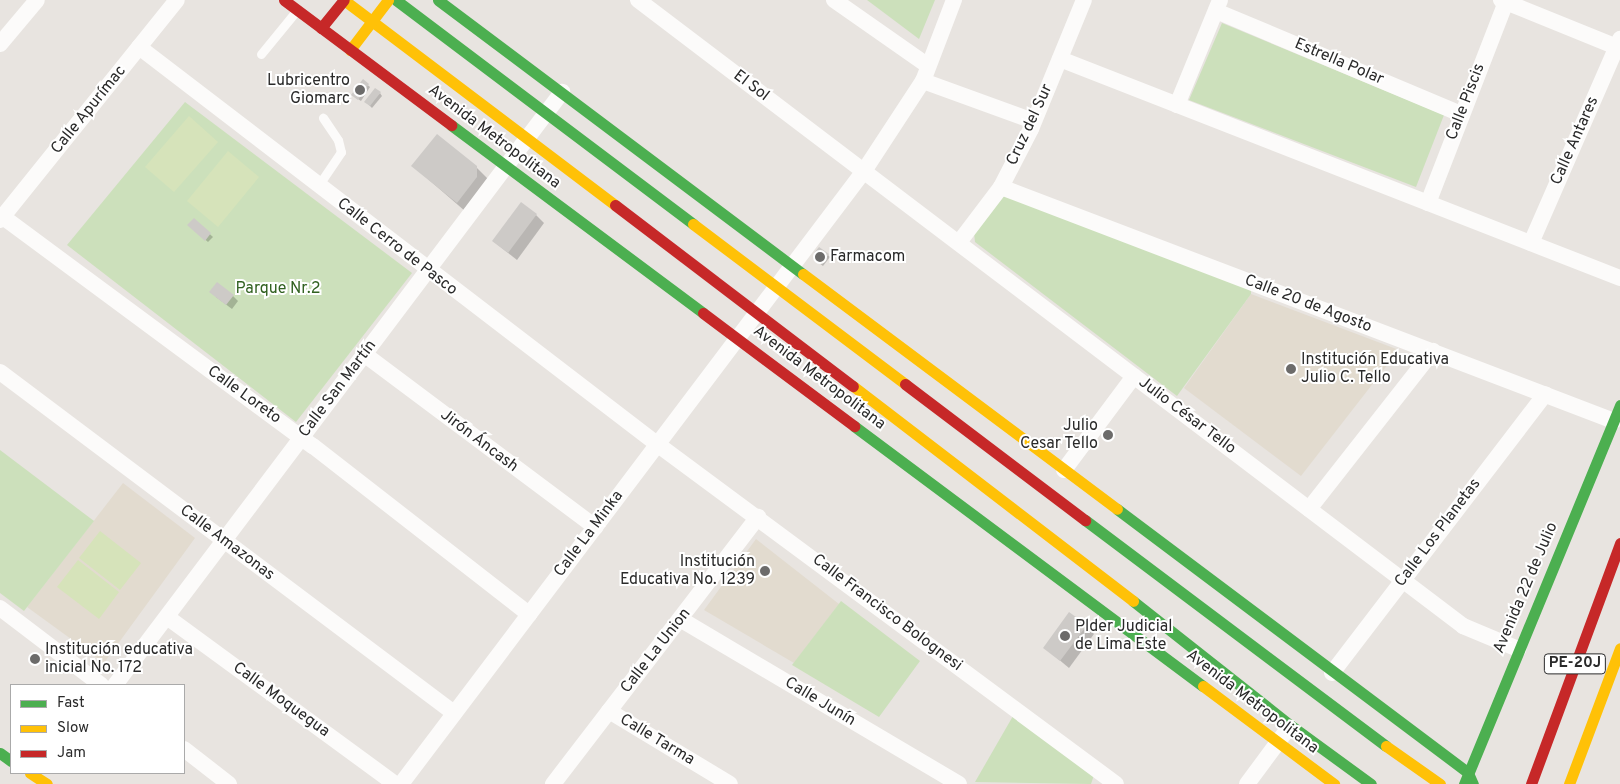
<!DOCTYPE html>
<meta charset="utf-8">
<style>
body{margin:0}
#map{position:relative;width:1620px;height:784px;overflow:hidden;background:#e8e4e0;font-family:Overpass,sans-serif}
div>[style]{position:absolute}
.education>*{inset:0;background:#e2dbcf}
.green>*{inset:0;background:#cce0bb}
.pitch>*{inset:0;background:#d6e3ba}
.shadow>*{inset:0;background:#0003}
.building>*{inset:0;background:#cdcac7}
.lane>*{height:9px;margin:-4.5px;padding:0 4.5px;transform-origin:4.5px;border-radius:4.5px;background:#fcfbfa}
.street>*{height:16px;margin:-8px;padding:0 8px;transform-origin:8px;border-radius:8px;background:#fcfbfa}
.fast>*{height:11px;margin:-5.5px;padding:0 5.5px;transform-origin:5.5px;border-radius:5.5px;background:#4caf50}
.slow>*{height:11px;margin:-5.5px;padding:0 5.5px;transform-origin:5.5px;border-radius:5.5px;background:#ffc107}
.jam>*{height:11px;margin:-5.5px;padding:0 5.5px;transform-origin:5.5px;border-radius:5.5px;background:#c62828}
.dots>*{width:14px;height:14px;translate:-50% -50%;box-sizing:border-box;border:2px solid #fff;border-radius:50%}
span{translate:-50% -50%;white-space:nowrap;text-align:center;line-height:1.15;-webkit-text-stroke:4px #fff;paint-order:stroke}
.shield-label span{padding:1px 4px;background:#fff;border:1px solid;border-radius:4px;-webkit-text-stroke-width:0}
.shield-label{font-size:15px;color:#2a2a2a;font-weight:700}
.street-label{font-size:16px;color:#2a2a2a}
.poi-label{font-size:16px;color:#2a2a2a}
.right{translate:-100% -50%;text-align:right}
.left{translate:0 -50%;text-align:left}
.park-label{font-size:16px;color:#316120}
.legend{position:absolute;left:10px;top:684px;width:175px;height:90px;box-sizing:border-box;background:#fff;border:1px solid #aaa;margin:0;padding:6px 9px;list-style:none;font-size:15px;color:#2a2a2a}
.legend li{display:flex;align-items:center;gap:10px;height:25px}
.legend b{width:25px;border:1px solid #aaa}
</style>
<div id="map">
<div class="education">
<div style="clip-path:polygon(1251px 294px,1399px 350px,1301px 476px,1184px 388px)"></div>
<div style="clip-path:polygon(123px 483px,195px 538px,104px 663px,27px 607px)"></div>
<div style="clip-path:polygon(756px 539px,839px 604px,794px 663px,704px 610px)"></div>
</div>
<div class="green">
<div style="clip-path:polygon(867px 0,935px 0,919px 39px)"></div>
<div style="clip-path:polygon(1222px 23px,1444px 115px,1416px 187px,1189px 100px)"></div>
<div style="clip-path:polygon(185px 102px,412px 273px,296px 422px,67px 245px)"></div>
<div style="clip-path:polygon(1014px 193px,1251px 287px,1251px 294px,1177px 396px,975px 242px,974px 233px,1001px 196px)"></div>
<div style="clip-path:polygon(0 450px,94px 521px,24px 611px,0 593px)"></div>
<div style="clip-path:polygon(841px 601px,920px 661px,879px 717px,792px 665px)"></div>
<div style="clip-path:polygon(1013px 716px,1094px 775px,1091px 784px,975px 782px)"></div>
</div>
<div class="pitch">
<div style="clip-path:polygon(189px 116px,218px 142px,174px 192px,145px 167px)"></div>
<div style="clip-path:polygon(228px 151px,259px 177px,218px 227px,187px 201px)"></div>
<div style="clip-path:polygon(100px 531px,141px 563px,120px 590px,79px 558px)"></div>
<div style="clip-path:polygon(78px 560px,119px 592px,99px 619px,57px 587px)"></div>
</div>
<div class="shadow">
<div style="clip-path:polygon(363px 81px,370px 87px,361px 101px,355px 97px)"></div>
<div style="clip-path:polygon(380px 93px,382px 96px,372px 108px,368px 104px)"></div>
<div style="clip-path:polygon(413px 166px,476px 167px,492px 183px,473px 218px)"></div>
<div style="clip-path:polygon(536px 215px,544px 223px,517px 260px,493px 241px)"></div>
<div style="clip-path:polygon(194px 220px,213px 237px,208px 242px,189px 225px)"></div>
<div style="clip-path:polygon(828px 255px,830px 257px,823px 266px,818px 262px)"></div>
<div style="clip-path:polygon(233px 296px,238px 301px,232px 309px,216px 297px)"></div>
<div style="clip-path:polygon(1086px 626px,1094px 634px,1069px 668px,1045px 648px)"></div>
</div>
<div class="building">
<div style="clip-path:polygon(363px 79px,369px 84px,358px 100px,351px 95px)"></div>
<div style="clip-path:polygon(375px 88px,381px 92px,370px 106px,364px 102px)"></div>
<div style="clip-path:polygon(437px 134px,477px 166px,477px 177px,457px 203px,411px 166px)"></div>
<div style="clip-path:polygon(521px 202px,537px 214px,508px 253px,492px 241px)"></div>
<div style="clip-path:polygon(194px 218px,211px 233px,205px 241px,187px 225px)"></div>
<div style="clip-path:polygon(819px 247px,829px 254px,821px 264px,815px 260px,814px 253px)"></div>
<div style="clip-path:polygon(217px 282px,234px 295px,226px 305px,209px 292px)"></div>
<div style="clip-path:polygon(1069px 612px,1087px 625px,1060px 661px,1043px 648px)"></div>
</div>
<div class="lane">
<div style="left:261px;top:54px;width:57px;rotate:-50.7deg"></div>
<div style="left:318px;top:186px;width:41px;rotate:-55.9deg"></div>
<div style="left:341px;top:152px;width:12px;rotate:-104deg"></div>
<div style="left:338px;top:140px;width:27px;rotate:-124deg"></div>
</div>
<div class="street">
<div style="left:638px;top:0;width:1036px;rotate:37.19deg"></div>
<div style="left:1463px;top:626px;width:60px;rotate:22.7deg"></div>
<div style="left:834px;top:0;width:113px;rotate:35deg"></div>
<div style="left:1501px;top:0;width:125px;rotate:22.1deg"></div>
<div style="left:1216px;top:11px;width:266px;rotate:22.8deg"></div>
<div style="left:0;top:44px;width:57px;rotate:-49.9deg"></div>
<div style="left:139px;top:47px;width:653px;rotate:37.47deg"></div>
<div style="left:657px;top:444px;width:571px;rotate:36.53deg"></div>
<div style="left:1060px;top:59px;width:601px;rotate:21.36deg"></div>
<div style="left:923px;top:81px;width:117px;rotate:20deg"></div>
<div style="left:1177px;top:105px;width:113px;rotate:-67.7deg"></div>
<div style="left:1001px;top:187px;width:656px;rotate:20.89deg"></div>
<div style="left:1428px;top:203px;width:216px;rotate:-68.8deg"></div>
<div style="left:3px;top:217px;width:385px;rotate:36.5deg"></div>
<div style="left:313px;top:446px;width:274px;rotate:37.9deg"></div>
<div style="left:0;top:220px;width:282px;rotate:-51.2deg"></div>
<div style="left:960px;top:241px;width:68px;rotate:-52.8deg"></div>
<div style="left:1001px;top:187px;width:65px;rotate:-62.7deg"></div>
<div style="left:1031px;top:129px;width:139px;rotate:-67.7deg"></div>
<div style="left:1531px;top:243px;width:223px;rotate:-66.4deg"></div>
<div style="left:364px;top:354px;width:289px;rotate:36.8deg"></div>
<div style="left:0;top:372px;width:568px;rotate:36.91deg"></div>
<div style="left:1064px;top:470px;width:117px;rotate:-53.3deg"></div>
<div style="left:1309px;top:509px;width:201px;rotate:-51.9deg"></div>
<div style="left:0;top:608px;width:127px;rotate:37.3deg"></div>
<div style="left:167px;top:617px;width:283px;rotate:36.2deg"></div>
<div style="left:680px;top:619px;width:324px;rotate:30.6deg"></div>
<div style="left:1332px;top:673px;width:351px;rotate:-52.6deg"></div>
<div style="left:115px;top:685px;width:743px;rotate:-52.99deg"></div>
<div style="left:609px;top:711px;width:141px;rotate:31.1deg"></div>
<div style="left:184px;top:749px;width:57px;rotate:37.9deg"></div>
<div style="left:401px;top:784px;width:768px;rotate:-52.94deg"></div>
<div style="left:864px;top:171px;width:108px;rotate:-56.8deg"></div>
<div style="left:923px;top:81px;width:87px;rotate:-69.1deg"></div>
<div style="left:553px;top:784px;width:337px;rotate:-52.5deg"></div>
<div style="left:1247px;top:784px;width:62px;rotate:-53.5deg"></div>
</div>
<div class="fast">
<div style="left:396px;top:0;width:372px;rotate:37deg"></div>
<div style="left:438px;top:0;width:456px;rotate:36.9deg"></div>
<div style="left:451px;top:125px;width:314px;rotate:36.7deg"></div>
<div style="left:854px;top:426px;width:435px;rotate:36.7deg"></div>
<div style="left:1117px;top:509px;width:439px;rotate:36.9deg"></div>
<div style="left:1468px;top:773px;width:12px;rotate:66deg"></div>
<div style="left:1085px;top:520px;width:376px;rotate:36.9deg"></div>
<div style="left:1133px;top:601px;width:200px;rotate:38.3deg"></div>
<div style="left:1290px;top:725px;width:100px;rotate:36.1deg"></div>
<div style="left:0;top:753px;width:14px;rotate:36deg"></div>
<div style="left:1464px;top:784px;width:410px;rotate:-67.6deg"></div>
</div>
<div class="slow">
<div style="left:344px;top:0;width:340px;rotate:37.1deg"></div>
<div style="left:350px;top:50px;width:63px;rotate:-52.8deg"></div>
<div style="left:693px;top:224px;width:266px;rotate:37deg"></div>
<div style="left:803px;top:274px;width:392px;rotate:36.8deg"></div>
<div style="left:853px;top:386px;width:353px;rotate:37.5deg"></div>
<div style="left:1203px;top:686px;width:164px;rotate:36.8deg"></div>
<div style="left:1386px;top:746px;width:66px;rotate:35.1deg"></div>
<div style="left:30px;top:773px;width:20px;rotate:33deg"></div>
<div style="left:1569px;top:784px;width:145px;rotate:-69.4deg"></div>
</div>
<div class="jam">
<div style="left:284px;top:0;width:209px;rotate:36.8deg"></div>
<div style="left:321px;top:28px;width:36px;rotate:-51deg"></div>
<div style="left:615px;top:205px;width:299px;rotate:37.3deg"></div>
<div style="left:703px;top:313px;width:189px;rotate:36.8deg"></div>
<div style="left:905px;top:384px;width:226px;rotate:37.1deg"></div>
<div style="left:1531px;top:784px;width:257px;rotate:-69.7deg"></div>
</div>
<div class="dots">
<div style="left:360px;top:90px;background:#6c6b6a"></div>
<div style="left:820px;top:257px;background:#6c6b6a"></div>
<div style="left:1291px;top:369px;background:#6c6b6a"></div>
<div style="left:1108px;top:435px;background:#6c6b6a"></div>
<div style="left:765px;top:571px;background:#6c6b6a"></div>
<div style="left:1065px;top:636px;background:#6c6b6a"></div>
<div style="left:35px;top:659px;background:#6c6b6a"></div>
</div>
<div class="shield-label">
<span style="left:1575px;top:664px">PE-20J</span>
</div>
<div class="street-label">
<span style="left:1339px;top:62px;rotate:23deg">Estrella Polar</span>
<span style="left:751px;top:86px;rotate:37deg">El Sol</span>
<span style="left:1466px;top:102px;rotate:-69deg">Calle Piscis</span>
<span style="left:89px;top:110px;rotate:-51deg">Calle Apurímac</span>
<span style="left:1030px;top:125px;rotate:-65deg">Cruz del Sur</span>
<span style="left:494px;top:137px;rotate:37deg">Avenida Metropolitana</span>
<span style="left:1575px;top:141px;rotate:-66deg">Calle Antares</span>
<span style="left:397px;top:247px;rotate:38deg">Calle Cerro de Pasco</span>
<span style="left:1308px;top:304px;rotate:21deg">Calle 20 de Agosto</span>
<span style="left:819px;top:378px;rotate:37deg">Avenida Metropolitana</span>
<span style="left:338px;top:389px;rotate:-53deg">Calle San Martín</span>
<span style="left:244px;top:395px;rotate:36deg">Calle Loreto</span>
<span style="left:1187px;top:416px;rotate:37deg">Julio César Tello</span>
<span style="left:479px;top:441px;rotate:37deg">Jirón Áncash</span>
<span style="left:1438px;top:533px;rotate:-53deg">Calle Los Planetas</span>
<span style="left:589px;top:534px;rotate:-53deg">Calle La Minka</span>
<span style="left:227px;top:543px;rotate:37deg">Calle Amazonas</span>
<span style="left:1526px;top:588px;rotate:-67deg">Avenida 22 de Julio</span>
<span style="left:887px;top:613px;rotate:37deg">Calle Francisco Bolognesi</span>
<span style="left:656px;top:651px;rotate:-52deg">Calle La Union</span>
<span style="left:281px;top:700px;rotate:36deg">Calle Moquegua</span>
<span style="left:820px;top:702px;rotate:31deg">Calle Junín</span>
<span style="left:1252px;top:702px;rotate:37deg">Avenida Metropolitana</span>
<span style="left:657px;top:740px;rotate:31deg">Calle Tarma</span>
</div>
<div class="poi-label">
<span class="right" style="left:350px;top:90px">Lubricentro<br>Giomarc</span>
<span class="left" style="left:830px;top:257px">Farmacom</span>
<span class="left" style="left:1301px;top:369px">Institución Educativa<br>Julio C. Tello</span>
<span class="right" style="left:1098px;top:435px">Julio<br>Cesar Tello</span>
<span class="right" style="left:755px;top:571px">Institución<br>Educativa No. 1239</span>
<span class="left" style="left:1075px;top:636px">Plder Judicial<br>de Lima Este</span>
<span class="left" style="left:45px;top:659px">Institución educativa<br>inicial No. 172</span>
</div>
<div class="park-label">
<span style="left:278px;top:289px">Parque Nr.2</span>
</div>
<ul class="legend">
<li><b style="height:6px;background:#4caf50"></b>Fast</li>
<li><b style="height:6px;background:#ffc107"></b>Slow</li>
<li><b style="height:6px;background:#c62828"></b>Jam</li>
</ul>
</div>
